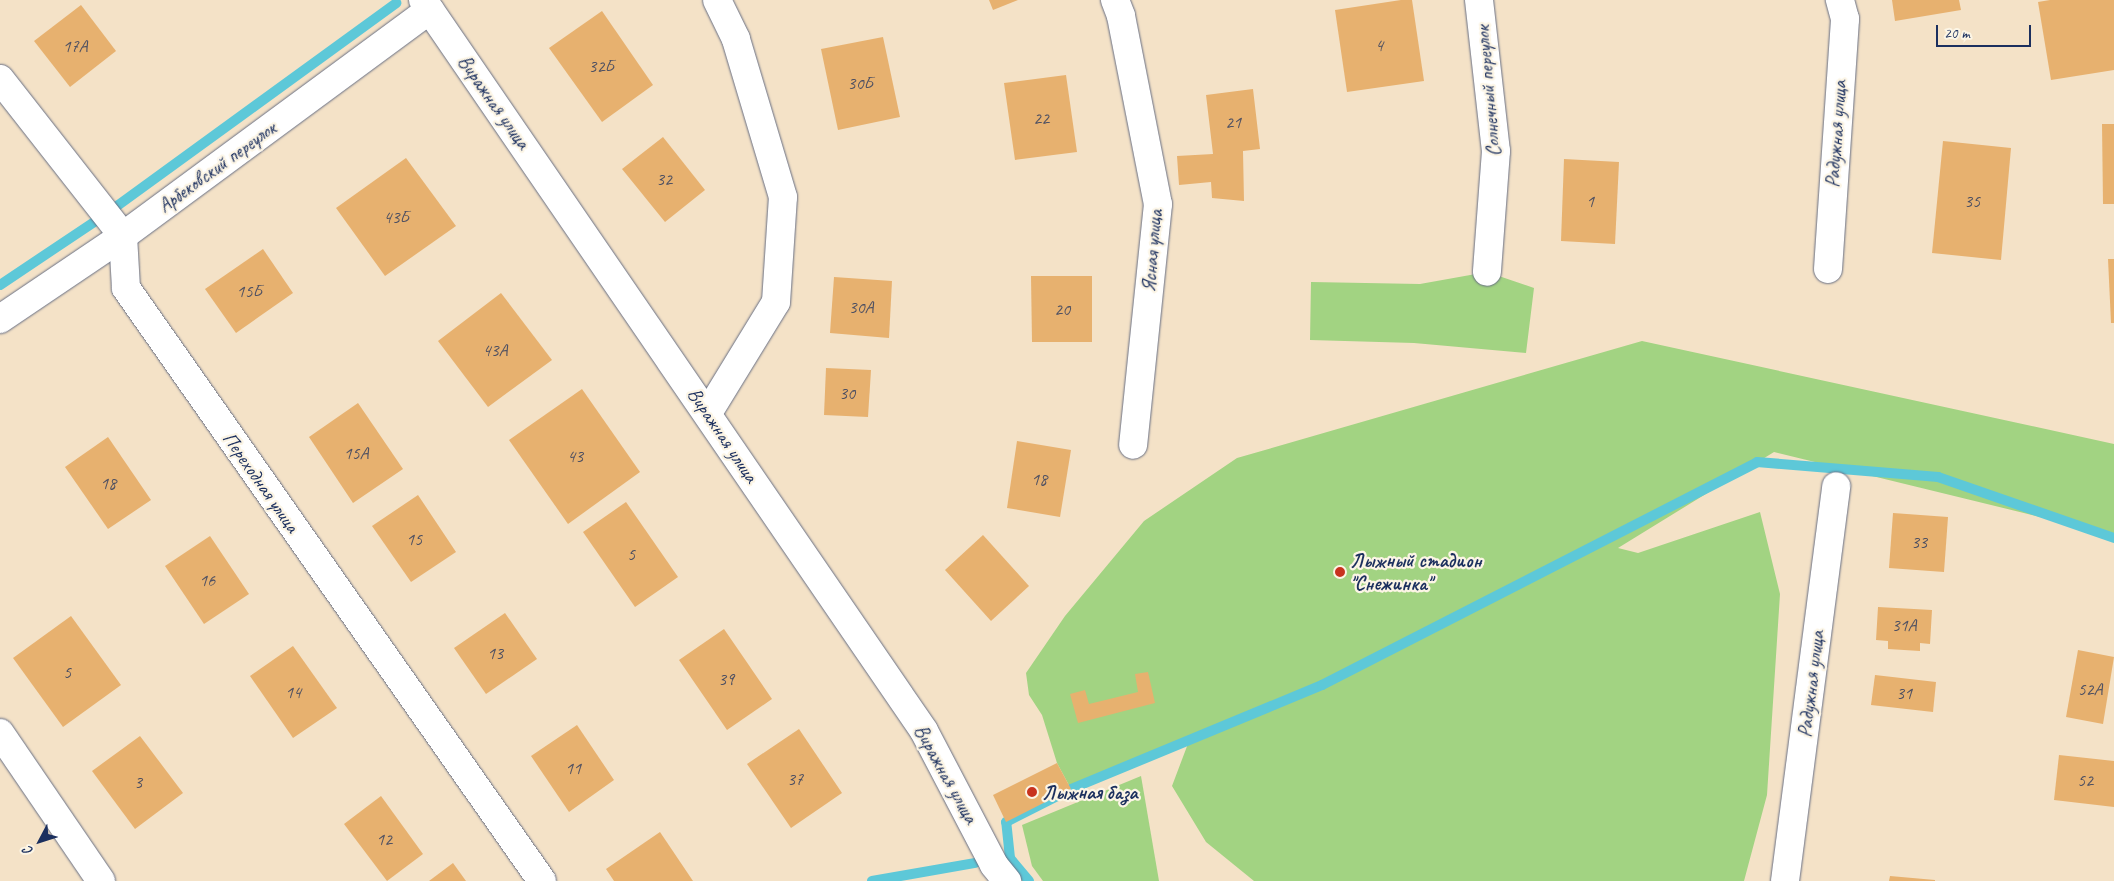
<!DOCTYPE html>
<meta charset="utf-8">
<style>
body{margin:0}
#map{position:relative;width:2114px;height:881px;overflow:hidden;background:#f4e2c7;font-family:Caveat,sans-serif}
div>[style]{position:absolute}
.green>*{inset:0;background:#a2d382}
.stream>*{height:10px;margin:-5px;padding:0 5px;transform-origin:5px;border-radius:5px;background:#5dc8d8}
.building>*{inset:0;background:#e7b16f}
.roads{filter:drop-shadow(0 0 1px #676e83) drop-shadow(0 0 1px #676e83)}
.minor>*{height:28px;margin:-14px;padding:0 14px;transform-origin:14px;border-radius:14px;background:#fff}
.dots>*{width:14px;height:14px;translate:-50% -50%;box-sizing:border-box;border:2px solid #fcf5e5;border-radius:50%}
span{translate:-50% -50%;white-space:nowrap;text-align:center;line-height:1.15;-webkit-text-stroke:4.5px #fcf5e5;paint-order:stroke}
.number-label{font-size:18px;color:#4e5062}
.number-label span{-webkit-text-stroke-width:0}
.street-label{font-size:20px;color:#1b2f5e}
.poi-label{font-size:20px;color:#1b2f5e;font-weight:700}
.left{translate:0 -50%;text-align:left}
.north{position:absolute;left:15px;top:816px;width:50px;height:50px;-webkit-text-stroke:4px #fcf5e5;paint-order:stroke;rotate:230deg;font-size:14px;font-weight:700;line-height:20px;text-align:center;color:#1b2f5e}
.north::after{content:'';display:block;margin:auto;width:18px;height:22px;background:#1b2f5e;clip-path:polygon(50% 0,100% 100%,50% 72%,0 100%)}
.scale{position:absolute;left:1936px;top:25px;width:95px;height:22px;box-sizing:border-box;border:2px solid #1b2f5e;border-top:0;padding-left:6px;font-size:15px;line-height:18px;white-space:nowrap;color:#1b2f5e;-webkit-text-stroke:4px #fcf5e5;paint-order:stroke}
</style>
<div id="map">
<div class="green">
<div style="clip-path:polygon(1487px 272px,1534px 288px,1526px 353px,1414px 343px,1310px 340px,1311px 282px,1420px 284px)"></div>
<div style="clip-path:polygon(1642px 341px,2114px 444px,2114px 535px,1774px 452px,1618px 548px,1638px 553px,1760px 512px,1780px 594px,1767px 795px,1744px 881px,1254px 881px,1206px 842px,1172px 786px,1189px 741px,1071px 789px,1057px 763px,1042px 715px,1029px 695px,1026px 673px,1065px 616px,1144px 521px,1237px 458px)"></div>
<div style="clip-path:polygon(1141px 776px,1159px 881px,1043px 881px,1032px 866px,1022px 825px)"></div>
</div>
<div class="stream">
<div style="left:0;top:285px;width:128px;rotate:-33.8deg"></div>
<div style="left:106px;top:214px;width:359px;rotate:-36deg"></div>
<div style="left:872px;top:881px;width:105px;rotate:-9.9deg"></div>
<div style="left:1029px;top:881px;width:30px;rotate:-130deg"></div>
<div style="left:1010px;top:858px;width:36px;rotate:-96deg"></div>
<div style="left:1006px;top:822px;width:73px;rotate:-26.9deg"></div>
<div style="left:1071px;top:789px;width:272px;rotate:-22.5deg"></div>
<div style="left:1322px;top:685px;width:489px;rotate:-27.1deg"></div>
<div style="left:1757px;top:462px;width:182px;rotate:4.7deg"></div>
<div style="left:1938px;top:477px;width:186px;rotate:19.1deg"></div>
</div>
<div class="building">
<div style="clip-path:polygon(989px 0,1018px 0,993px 10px)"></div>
<div style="clip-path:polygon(1401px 0,1412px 0,1424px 81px,1347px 92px,1335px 10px)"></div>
<div style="clip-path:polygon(1892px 0,1959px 0,1961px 10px,1895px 21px)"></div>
<div style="clip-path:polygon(2050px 0,2114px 0,2114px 70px,2051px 80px,2038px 2px)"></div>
<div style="clip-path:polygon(81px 5px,116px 51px,70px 87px,34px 41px)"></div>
<div style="clip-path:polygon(602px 11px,653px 85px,602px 122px,549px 48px)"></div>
<div style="clip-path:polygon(883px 37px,900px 117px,838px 130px,821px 49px)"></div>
<div style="clip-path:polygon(1066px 75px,1077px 152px,1015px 160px,1004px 83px)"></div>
<div style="clip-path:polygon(1253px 89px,1260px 149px,1243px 151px,1244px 201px,1212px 198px,1211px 182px,1179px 185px,1177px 156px,1213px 154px,1206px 95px)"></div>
<div style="clip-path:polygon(2102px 124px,2114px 124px,2114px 204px,2103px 204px)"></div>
<div style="clip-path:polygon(663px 137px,705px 190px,665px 222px,622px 169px)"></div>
<div style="clip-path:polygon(1943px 141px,2011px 148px,2001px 260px,1932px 253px)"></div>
<div style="clip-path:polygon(406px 158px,456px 226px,385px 276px,336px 208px)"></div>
<div style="clip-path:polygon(1564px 159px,1619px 162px,1615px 244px,1561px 241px)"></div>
<div style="clip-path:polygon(263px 249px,293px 293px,236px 333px,205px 289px)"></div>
<div style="clip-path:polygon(2108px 259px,2114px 259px,2114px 323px,2111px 323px)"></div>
<div style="clip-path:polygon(1031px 276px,1092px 276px,1092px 342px,1032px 342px)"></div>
<div style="clip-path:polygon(834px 277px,892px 281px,889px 338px,830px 333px)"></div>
<div style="clip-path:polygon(501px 293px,552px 360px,488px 407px,438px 341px)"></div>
<div style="clip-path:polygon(826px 368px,871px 370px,868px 417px,824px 415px)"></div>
<div style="clip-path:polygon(582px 389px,640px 472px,568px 524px,509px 440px)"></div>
<div style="clip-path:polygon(358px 403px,403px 469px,353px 503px,309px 437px)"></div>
<div style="clip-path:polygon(108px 437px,151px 500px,108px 529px,65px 467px)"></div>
<div style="clip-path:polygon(1017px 441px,1071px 450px,1060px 517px,1007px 508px)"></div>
<div style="clip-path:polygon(418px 495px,456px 552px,411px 582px,372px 526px)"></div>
<div style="clip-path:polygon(626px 502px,678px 577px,635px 607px,583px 532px)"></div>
<div style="clip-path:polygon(1893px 513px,1948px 517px,1944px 572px,1889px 568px)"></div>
<div style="clip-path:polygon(983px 535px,1029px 586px,991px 621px,945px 570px)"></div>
<div style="clip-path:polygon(210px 536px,249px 594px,204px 624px,165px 566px)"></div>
<div style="clip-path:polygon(1878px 607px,1932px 610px,1930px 644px,1920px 643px,1920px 651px,1888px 649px,1888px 641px,1876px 640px)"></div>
<div style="clip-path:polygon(505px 613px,537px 659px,486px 694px,454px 648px)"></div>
<div style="clip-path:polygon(71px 616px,121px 685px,63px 727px,13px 658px)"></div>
<div style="clip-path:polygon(724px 629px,772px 699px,727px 730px,679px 660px)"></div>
<div style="clip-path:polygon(293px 646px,337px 708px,293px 738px,250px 676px)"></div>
<div style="clip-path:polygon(2078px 650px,2114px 657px,2103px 724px,2066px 717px)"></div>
<div style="clip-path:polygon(1148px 672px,1155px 703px,1078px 723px,1070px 694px,1085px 690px,1089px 704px,1138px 692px,1135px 674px)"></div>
<div style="clip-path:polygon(1875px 675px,1936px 682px,1933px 712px,1871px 705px)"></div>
<div style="clip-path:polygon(577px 725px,614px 780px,569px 812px,531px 756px)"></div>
<div style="clip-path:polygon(799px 729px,842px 793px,791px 828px,747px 764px)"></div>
<div style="clip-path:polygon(140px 736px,183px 793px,135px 829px,92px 771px)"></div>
<div style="clip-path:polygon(2059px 755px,2114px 761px,2114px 807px,2054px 800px)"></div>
<div style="clip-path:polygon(1057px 763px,1071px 789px,1006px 822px,993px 795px)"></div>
<div style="clip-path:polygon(381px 796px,423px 854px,387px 881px,344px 824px)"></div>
<div style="clip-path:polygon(660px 832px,693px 881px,614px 881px,606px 869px)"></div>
<div style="clip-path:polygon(453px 863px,466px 881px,429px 881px)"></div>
<div style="clip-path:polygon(1890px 876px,1935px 880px,1935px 881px,1889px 881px)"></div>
</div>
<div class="roads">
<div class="minor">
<div style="left:423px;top:0;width:886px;rotate:55.57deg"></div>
<div style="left:924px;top:731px;width:151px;rotate:62.4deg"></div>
<div style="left:994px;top:865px;width:21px;rotate:51deg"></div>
<div style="left:1115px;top:0;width:17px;rotate:69deg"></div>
<div style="left:1121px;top:16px;width:192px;rotate:78.9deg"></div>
<div style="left:1158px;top:204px;width:242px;rotate:95.9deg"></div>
<div style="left:1479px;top:0;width:152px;rotate:83.6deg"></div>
<div style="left:1496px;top:151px;width:121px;rotate:94.3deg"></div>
<div style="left:0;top:79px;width:199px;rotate:51.9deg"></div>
<div style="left:123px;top:236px;width:52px;rotate:86.7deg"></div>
<div style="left:126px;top:288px;width:724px;rotate:54.95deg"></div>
<div style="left:1828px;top:269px;width:251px;rotate:-86.1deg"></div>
<div style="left:1845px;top:19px;width:20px;rotate:-105deg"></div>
<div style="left:0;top:319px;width:148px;rotate:-34deg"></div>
<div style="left:123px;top:236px;width:381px;rotate:-36.4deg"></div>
<div style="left:708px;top:413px;width:130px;rotate:-58.5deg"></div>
<div style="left:776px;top:302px;width:105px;rotate:-86.2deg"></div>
<div style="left:783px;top:197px;width:165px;rotate:-106.6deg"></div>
<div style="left:736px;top:39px;width:43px;rotate:-116deg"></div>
<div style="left:0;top:733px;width:179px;rotate:55.7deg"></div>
<div style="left:1785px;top:881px;width:398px;rotate:-82.6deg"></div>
</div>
</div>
<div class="dots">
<div style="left:1340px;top:572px;background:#c8321e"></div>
<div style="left:1032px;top:792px;background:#c8321e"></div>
</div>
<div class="number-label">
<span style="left:1379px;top:45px">4</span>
<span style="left:75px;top:46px">17А</span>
<span style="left:601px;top:66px">32Б</span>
<span style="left:860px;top:83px">30Б</span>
<span style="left:1041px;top:118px">22</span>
<span style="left:1233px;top:122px">21</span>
<span style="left:664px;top:179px">32</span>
<span style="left:1590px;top:201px">1</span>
<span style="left:1972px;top:201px">35</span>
<span style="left:396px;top:217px">43Б</span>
<span style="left:249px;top:291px">15Б</span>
<span style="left:861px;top:307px">30А</span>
<span style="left:1062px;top:309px">20</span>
<span style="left:495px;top:350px">43А</span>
<span style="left:847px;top:393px">30</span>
<span style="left:356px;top:453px">15А</span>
<span style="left:575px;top:456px">43</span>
<span style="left:1039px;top:479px">18</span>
<span style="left:108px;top:483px">18</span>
<span style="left:414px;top:539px">15</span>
<span style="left:1919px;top:542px">33</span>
<span style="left:631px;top:554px">5</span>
<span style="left:207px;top:580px">16</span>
<span style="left:1904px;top:625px">31А</span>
<span style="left:495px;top:653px">13</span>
<span style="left:67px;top:672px">5</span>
<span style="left:726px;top:679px">39</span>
<span style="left:2090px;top:689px">52А</span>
<span style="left:293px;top:692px">14</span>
<span style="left:1904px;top:693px">31</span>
<span style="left:573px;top:768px">11</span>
<span style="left:795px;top:779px">37</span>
<span style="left:2085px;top:780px">52</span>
<span style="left:138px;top:782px">3</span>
<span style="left:384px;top:839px">12</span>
</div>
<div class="street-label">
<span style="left:1488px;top:91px;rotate:-95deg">Солнечный переулок</span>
<span style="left:494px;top:102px;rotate:55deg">Виражная улица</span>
<span style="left:1836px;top:134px;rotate:-86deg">Радужная улица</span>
<span style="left:217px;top:167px;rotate:-36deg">Арбековский переулок</span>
<span style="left:1152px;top:251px;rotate:-85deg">Ясная улица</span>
<span style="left:723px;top:435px;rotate:56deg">Виражная улица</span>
<span style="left:261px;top:482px;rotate:55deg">Переходная улица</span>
<span style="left:1811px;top:684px;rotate:-83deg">Радужная улица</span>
<span style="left:946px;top:774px;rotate:61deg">Виражная улица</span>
</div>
<div class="poi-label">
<span class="left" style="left:1350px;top:572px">Лыжный стадион<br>"Снежинка"</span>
<span class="left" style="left:1042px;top:792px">Лыжная база</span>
</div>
<div class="north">С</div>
<div class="scale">20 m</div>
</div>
